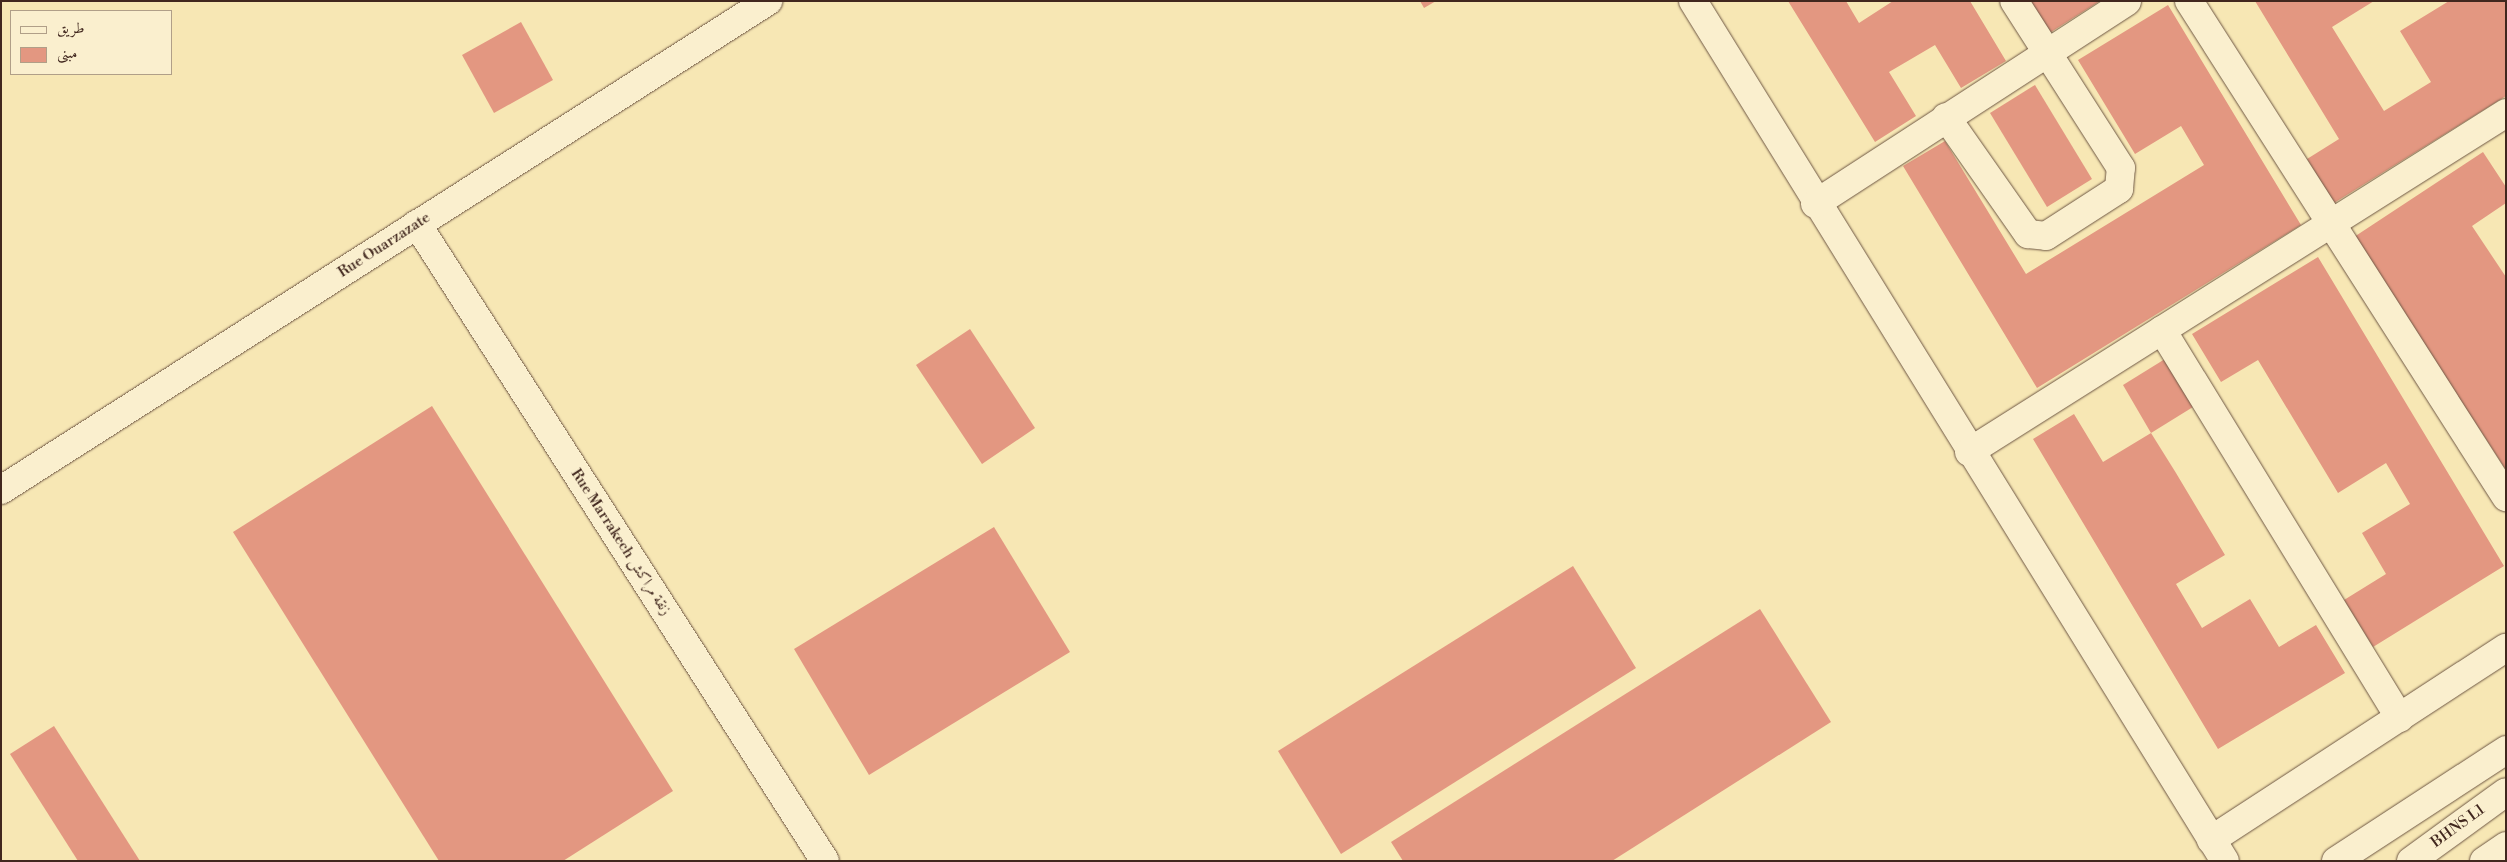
<!DOCTYPE html>
<meta charset="utf-8">
<style>
body{margin:0}
#map{position:relative;width:2507px;height:862px;overflow:hidden;background:#f7e7b4;font-family:"Libre Bodoni",Amiri,serif}
div>[style]{position:absolute}
.building>*{inset:0;background:#e39781}
.roads{filter:drop-shadow(0 0 1px #6e5744) drop-shadow(0 0 1px #6e5744)}
.minor>*{height:28px;margin:-14px;padding:0 14px;transform-origin:14px;border-radius:14px;background:#faefce}
span{translate:-50% -50%;white-space:nowrap;text-align:center;line-height:1.15;-webkit-text-stroke:4.5px #faefce;paint-order:stroke}
.street-label{font-size:15px;color:#41271e}
.frame{position:absolute;inset:0;border:2px solid #41271e;pointer-events:none}
.legend{position:absolute;left:10px;top:10px;width:162px;height:65px;box-sizing:border-box;background:#faefce;border:1px solid #b09f88;margin:0;padding:6px 9px;list-style:none;font-size:15px;color:#41271e}
.legend li{display:flex;align-items:center;gap:10px;height:25px}
.legend b{width:25px;border:1px solid #b09f88}
</style>
<div id="map">
<div class="building">
<div style="clip-path:polygon(1420px 1px,1436px 1px,1424px 8px)"></div>
<div style="clip-path:polygon(1788px 1px,1846px 1px,1859px 23px,1893px 1px,1970px 1px,2006px 61px,1961px 88px,1935px 45px,1889px 72px,1916px 116px,1875px 142px)"></div>
<div style="clip-path:polygon(2028px 1px,2100px 1px,2048px 34px)"></div>
<div style="clip-path:polygon(2255px 1px,2374px 1px,2332px 27px,2384px 111px,2431px 82px,2400px 31px,2449px 1px,2506px 1px,2506px 96px,2334px 203px,2307px 159px,2339px 139px)"></div>
<div style="clip-path:polygon(2168px 5px,2301px 225px,2037px 388px,1903px 166px,1945px 141px,2026px 274px,2204px 165px,2181px 126px,2135px 154px,2078px 60px)"></div>
<div style="clip-path:polygon(521px 22px,553px 80px,494px 113px,462px 55px)"></div>
<div style="clip-path:polygon(2035px 85px,2092px 179px,2047px 207px,1990px 113px)"></div>
<div style="clip-path:polygon(2483px 152px,2506px 187px,2506px 203px,2472px 226px,2506px 277px,2506px 470px,2354px 237px)"></div>
<div style="clip-path:polygon(2318px 257px,2504px 566px,2373px 647px,2344px 600px,2386px 574px,2362px 533px,2410px 504px,2386px 463px,2338px 493px,2258px 360px,2221px 382px,2192px 334px)"></div>
<div style="clip-path:polygon(970px 329px,1035px 428px,982px 464px,916px 365px)"></div>
<div style="clip-path:polygon(2165px 359px,2193px 407px,2151px 433px,2123px 385px)"></div>
<div style="clip-path:polygon(432px 406px,673px 791px,563px 861px,439px 861px,233px 532px)"></div>
<div style="clip-path:polygon(2074px 414px,2103px 462px,2151px 433px,2176px 473px,2225px 555px,2176px 584px,2202px 628px,2250px 599px,2279px 647px,2316px 625px,2345px 673px,2218px 749px,2033px 439px)"></div>
<div style="clip-path:polygon(994px 527px,1070px 652px,869px 775px,794px 649px)"></div>
<div style="clip-path:polygon(1573px 566px,1636px 668px,1341px 854px,1278px 751px)"></div>
<div style="clip-path:polygon(1760px 609px,1831px 722px,1612px 861px,1403px 861px,1391px 842px)"></div>
<div style="clip-path:polygon(54px 726px,140px 861px,78px 861px,10px 754px)"></div>
</div>
<div class="roads">
<div class="minor">
<div style="left:1693px;top:1px;width:1011px;rotate:58.26deg"></div>
<div style="left:2189px;top:1px;width:589px;rotate:57.42deg"></div>
<div style="left:1946px;top:117px;width:143px;rotate:55deg"></div>
<div style="left:2028px;top:234px;width:18px;rotate:6deg"></div>
<div style="left:2046px;top:236px;width:87px;rotate:-32.8deg"></div>
<div style="left:2119px;top:189px;width:21px;rotate:-85deg"></div>
<div style="left:2121px;top:168px;width:198px;rotate:-122.6deg"></div>
<div style="left:1815px;top:204px;width:372px;rotate:-33deg"></div>
<div style="left:417px;top:224px;width:756px;rotate:57.36deg"></div>
<div style="left:2162px;top:330px;width:455px;rotate:58.5deg"></div>
<div style="left:1969px;top:452px;width:635px;rotate:-32.26deg"></div>
<div style="left:1px;top:490px;width:910px;rotate:-32.52deg"></div>
<div style="left:2211px;top:840px;width:352px;rotate:-33.1deg"></div>
<div style="left:2336px;top:861px;width:203px;rotate:-33.1deg"></div>
<div style="left:2411px;top:861px;width:117px;rotate:-36deg"></div>
<div style="left:2484px;top:861px;width:27px;rotate:-34deg"></div>
</div>
</div>
<div class="street-label">
<span style="left:384px;top:245px;rotate:-33deg">Rue Ouarzazate</span>
<span style="left:621px;top:542px;rotate:57deg">Rue Marrakech زنقة مراكش</span>
<span style="left:2458px;top:826px;rotate:-36deg">BHNS L1</span>
</div>
<div class="frame"></div>
<ul class="legend">
<li><b style="height:6px;background:#faefce"></b>طريق</li>
<li><b style="height:14px;background:#e39781"></b>مبنى</li>
</ul>
</div>
